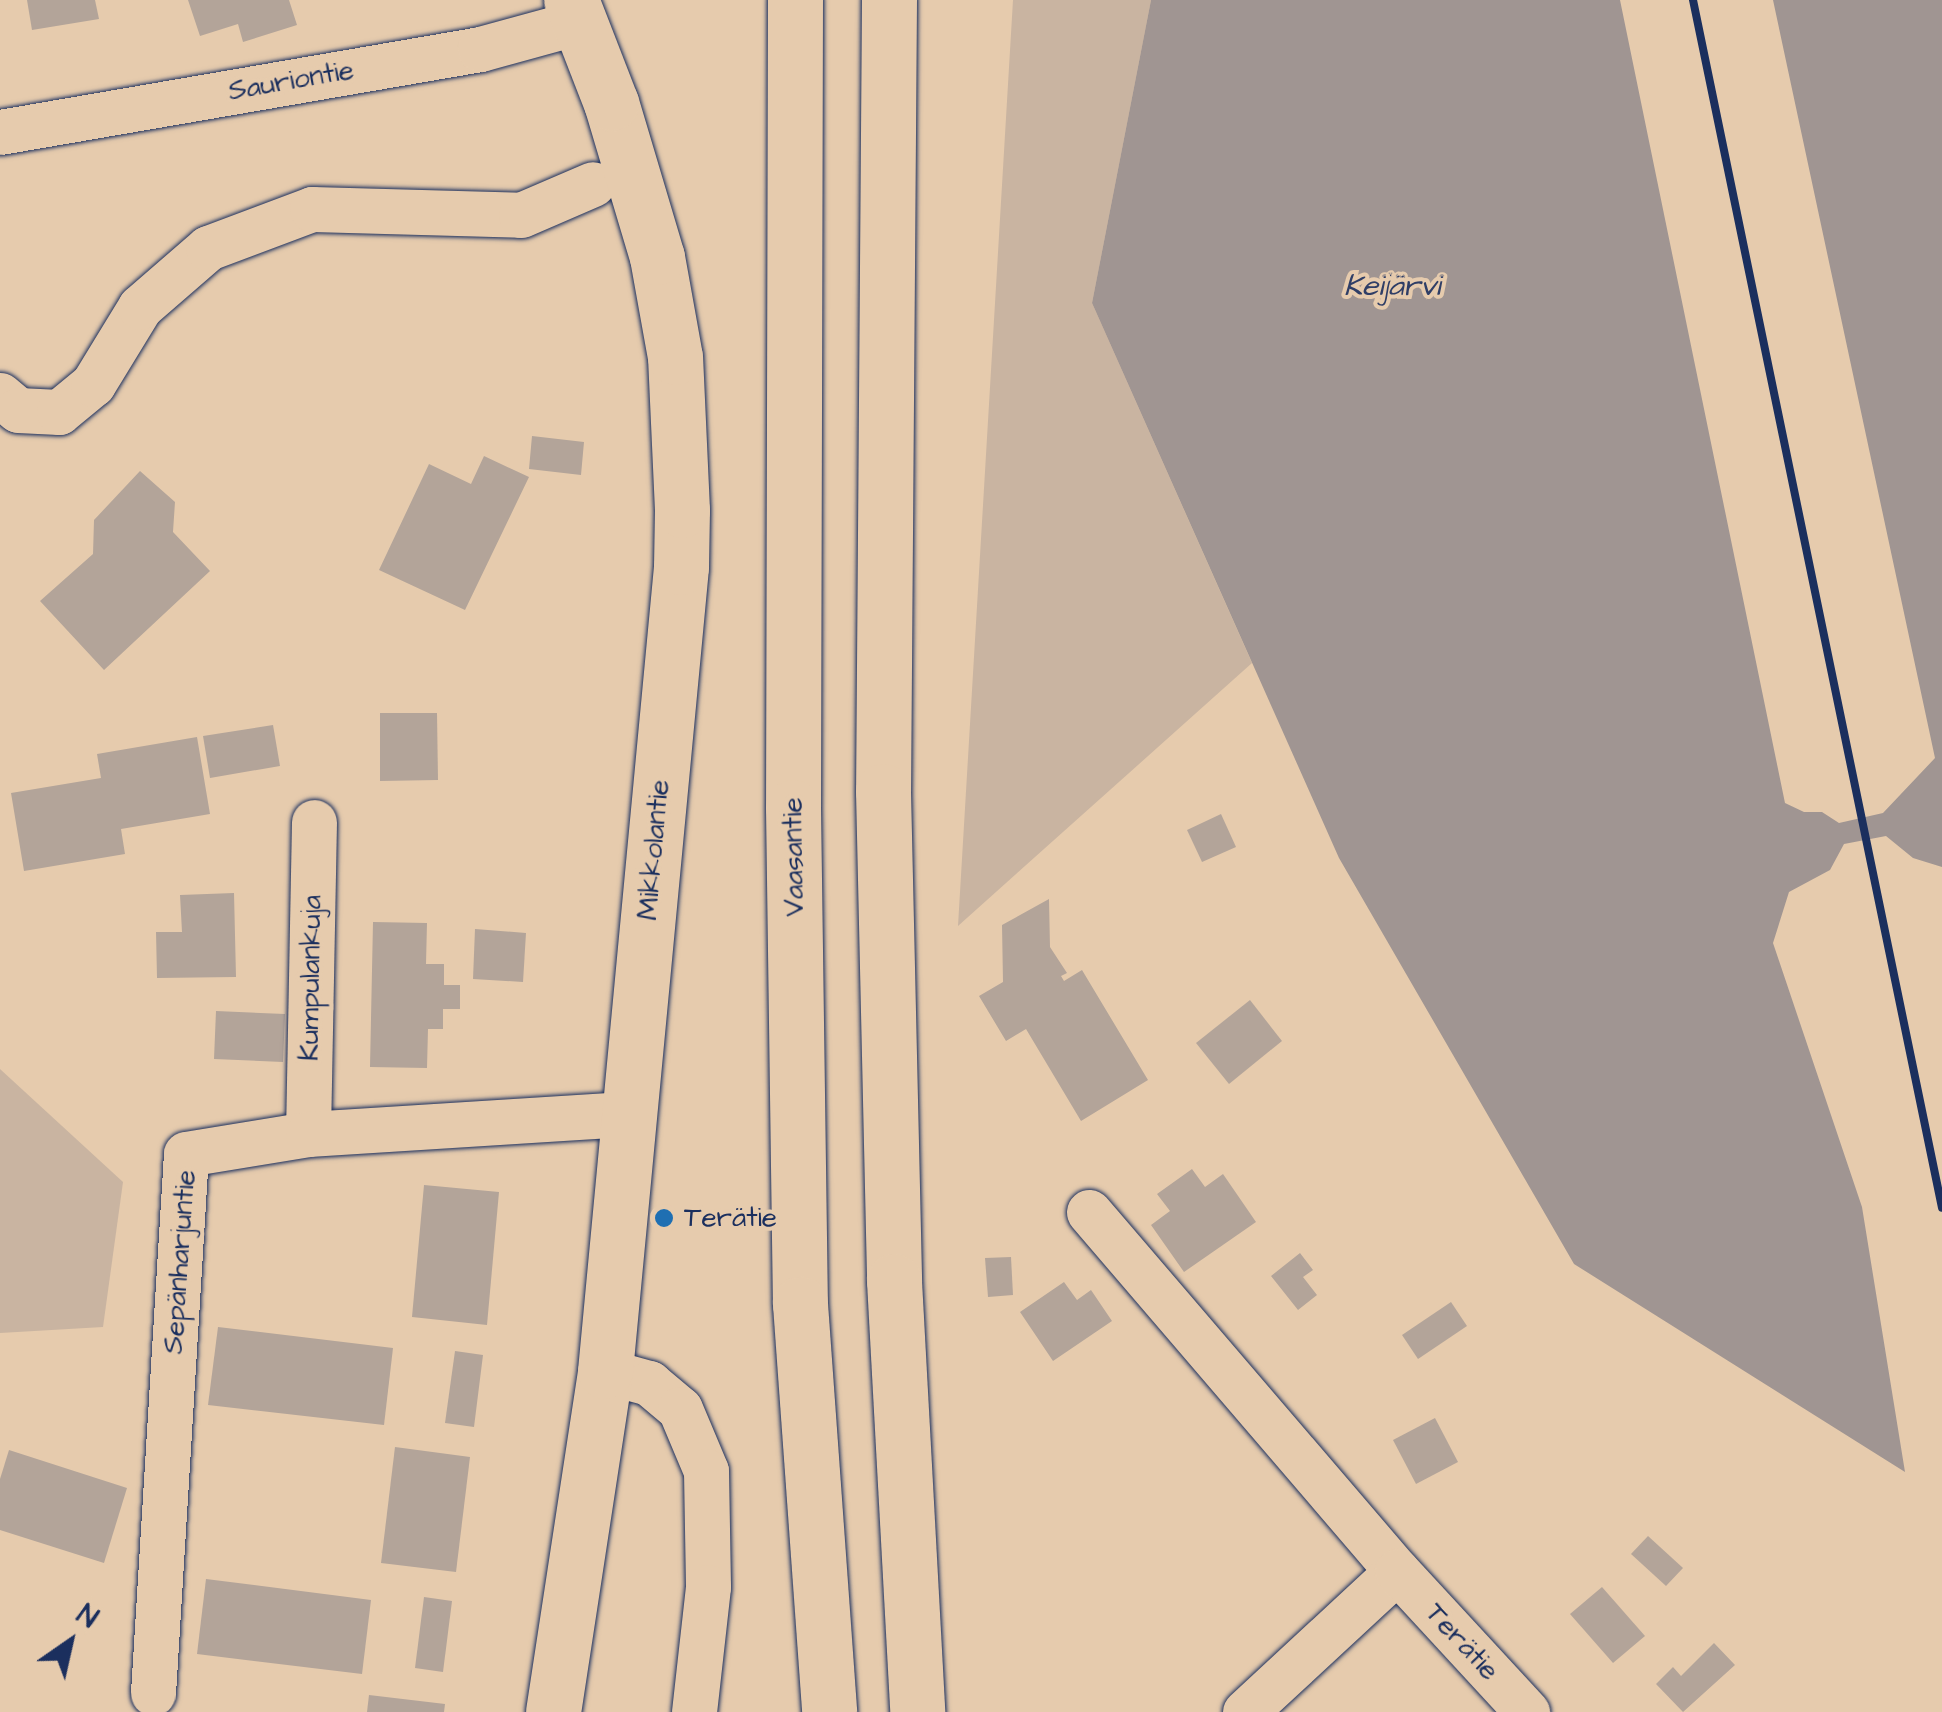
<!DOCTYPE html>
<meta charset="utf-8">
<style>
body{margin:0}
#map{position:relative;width:1942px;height:1712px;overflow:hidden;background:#e6cbad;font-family:"Architects Daughter",sans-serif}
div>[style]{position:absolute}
.green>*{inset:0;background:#c9b4a1}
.water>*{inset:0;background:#a09592}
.building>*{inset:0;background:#b3a499}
.roads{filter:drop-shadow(0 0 2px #1b2f5e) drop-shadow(0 0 2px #1b2f5e)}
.minor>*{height:45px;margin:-22.5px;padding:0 22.5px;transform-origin:22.5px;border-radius:22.5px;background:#e6cbad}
.major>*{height:55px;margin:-27.5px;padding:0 27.5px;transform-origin:27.5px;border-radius:27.5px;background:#e6cbad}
.highway>*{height:55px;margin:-27.5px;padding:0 27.5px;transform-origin:27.5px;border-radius:27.5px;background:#e6cbad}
.rail>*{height:8px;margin:-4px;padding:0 4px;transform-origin:4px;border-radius:4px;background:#1b2f5e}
.dots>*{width:28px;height:28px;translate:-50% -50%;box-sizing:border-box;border:5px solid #e6cbad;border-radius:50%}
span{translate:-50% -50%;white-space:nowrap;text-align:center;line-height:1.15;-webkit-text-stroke:8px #e6cbad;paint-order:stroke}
.street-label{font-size:28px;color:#1b2f5e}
.poi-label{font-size:28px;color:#1b2f5e}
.left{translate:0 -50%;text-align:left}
.water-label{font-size:30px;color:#2f3e66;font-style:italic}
.north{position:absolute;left:20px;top:1592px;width:100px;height:100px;-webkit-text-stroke:8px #e6cbad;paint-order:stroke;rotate:34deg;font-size:28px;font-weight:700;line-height:40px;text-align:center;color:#1b2f5e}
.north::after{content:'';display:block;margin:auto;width:35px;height:45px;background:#1b2f5e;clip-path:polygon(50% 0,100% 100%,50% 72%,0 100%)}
</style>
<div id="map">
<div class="green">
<div style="clip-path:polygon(1013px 0,1151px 0,1092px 303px,1252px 663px,958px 926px)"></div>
<div style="clip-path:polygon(0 1069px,123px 1182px,103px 1327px,0 1333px)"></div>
</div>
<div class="water">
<div style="clip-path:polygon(1151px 0,1620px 0,1785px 803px,1804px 812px,1822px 812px,1839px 823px,1883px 813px,1935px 758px,1773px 0,1942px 0,1942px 867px,1913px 858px,1886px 836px,1844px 844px,1830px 870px,1789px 892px,1773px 943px,1862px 1207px,1905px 1472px,1574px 1264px,1339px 858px,1092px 303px)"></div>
</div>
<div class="building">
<div style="clip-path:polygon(27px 0,95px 0,99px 19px,32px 30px)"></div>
<div style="clip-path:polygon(188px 0,289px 0,297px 25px,243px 42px,238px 24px,200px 36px)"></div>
<div style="clip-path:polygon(532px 436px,584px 442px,581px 475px,529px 469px)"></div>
<div style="clip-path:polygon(484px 456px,529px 477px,465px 610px,379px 570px,429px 464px,471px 484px)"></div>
<div style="clip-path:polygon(140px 471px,175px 502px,173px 532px,210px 571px,104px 670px,40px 601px,93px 554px,94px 520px)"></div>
<div style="clip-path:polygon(380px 713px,437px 713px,438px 780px,380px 781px)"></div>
<div style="clip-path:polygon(273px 725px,280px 766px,210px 778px,203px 736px)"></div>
<div style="clip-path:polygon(197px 737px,210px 814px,121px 829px,125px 854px,24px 871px,11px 793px,101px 778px,97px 754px)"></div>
<div style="clip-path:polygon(1221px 814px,1236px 847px,1202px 862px,1187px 830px)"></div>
<div style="clip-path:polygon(234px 893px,236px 977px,157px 978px,156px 932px,182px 932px,180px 895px)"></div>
<div style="clip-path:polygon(1049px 899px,1050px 947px,1067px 973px,1061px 976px,1064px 981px,1082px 970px,1148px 1080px,1081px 1121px,1026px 1029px,1006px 1041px,979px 996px,1003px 982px,1002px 925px)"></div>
<div style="clip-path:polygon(373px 922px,427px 923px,426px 964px,444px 964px,444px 985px,460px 985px,460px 1009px,443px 1009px,443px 1029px,428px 1029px,427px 1068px,370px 1067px)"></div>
<div style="clip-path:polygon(475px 929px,526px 933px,523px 982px,473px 979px)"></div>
<div style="clip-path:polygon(1250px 1000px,1282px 1041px,1229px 1084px,1196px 1043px)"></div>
<div style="clip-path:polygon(216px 1011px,285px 1014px,283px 1062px,214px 1059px)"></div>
<div style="clip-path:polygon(1192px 1169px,1205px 1187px,1223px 1174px,1256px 1222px,1184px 1272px,1151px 1225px,1170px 1211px,1157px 1194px)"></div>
<div style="clip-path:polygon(424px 1185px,499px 1192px,487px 1325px,412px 1317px)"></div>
<div style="clip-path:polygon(1300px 1253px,1313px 1270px,1303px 1277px,1317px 1295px,1298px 1310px,1271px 1276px)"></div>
<div style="clip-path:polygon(1011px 1257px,1013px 1295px,988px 1297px,985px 1258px)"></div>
<div style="clip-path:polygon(1064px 1282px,1077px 1300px,1091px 1290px,1112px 1321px,1053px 1361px,1020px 1312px)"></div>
<div style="clip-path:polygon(1451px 1302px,1467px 1326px,1418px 1359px,1402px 1335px)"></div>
<div style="clip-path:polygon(218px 1327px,393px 1348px,384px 1425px,208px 1405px)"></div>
<div style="clip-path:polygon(455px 1351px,483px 1355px,474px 1427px,445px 1423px)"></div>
<div style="clip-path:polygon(1435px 1418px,1458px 1462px,1416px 1484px,1393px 1440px)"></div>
<div style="clip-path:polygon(395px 1447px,470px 1457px,456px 1572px,381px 1563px)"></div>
<div style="clip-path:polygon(9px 1450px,127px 1488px,104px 1563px,0 1530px,0 1479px)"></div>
<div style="clip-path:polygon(1648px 1536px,1683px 1568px,1666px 1586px,1631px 1554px)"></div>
<div style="clip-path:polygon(206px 1579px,371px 1600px,362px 1674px,197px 1654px)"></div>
<div style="clip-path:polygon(1602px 1587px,1645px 1636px,1613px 1663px,1570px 1614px)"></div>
<div style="clip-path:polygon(424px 1597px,452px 1601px,443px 1672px,415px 1668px)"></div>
<div style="clip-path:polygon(1714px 1643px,1735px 1665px,1683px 1712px,1656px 1684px,1673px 1667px,1681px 1676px)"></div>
<div style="clip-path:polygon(369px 1695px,445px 1704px,444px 1712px,367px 1712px)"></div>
</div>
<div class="roads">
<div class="minor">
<div style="left:0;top:132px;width:487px;rotate:-9.8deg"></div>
<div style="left:480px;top:49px;width:103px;rotate:-15.3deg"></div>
<div style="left:0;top:395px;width:23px;rotate:40deg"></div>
<div style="left:18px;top:410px;width:41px;rotate:2.8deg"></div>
<div style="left:59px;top:412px;width:44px;rotate:-39.5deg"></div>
<div style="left:93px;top:384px;width:90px;rotate:-58.6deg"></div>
<div style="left:140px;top:307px;width:90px;rotate:-40.9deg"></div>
<div style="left:208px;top:248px;width:111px;rotate:-20.6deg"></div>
<div style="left:312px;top:209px;width:209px;rotate:1.6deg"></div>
<div style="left:521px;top:215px;width:78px;rotate:-23.3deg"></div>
<div style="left:308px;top:1134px;width:312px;rotate:-88.9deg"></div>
<div style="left:1089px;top:1212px;width:473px;rotate:49.4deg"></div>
<div style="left:605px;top:1371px;width:46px;rotate:15.3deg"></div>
<div style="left:649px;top:1383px;width:40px;rotate:40deg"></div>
<div style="left:680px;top:1409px;width:67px;rotate:67.2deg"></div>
<div style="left:706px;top:1471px;width:116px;rotate:89deg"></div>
<div style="left:708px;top:1587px;width:126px;rotate:96.4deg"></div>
<div style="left:153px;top:1693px;width:540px;rotate:-86.5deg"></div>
<div style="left:186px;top:1154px;width:124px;rotate:-9.3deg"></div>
<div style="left:308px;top:1134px;width:322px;rotate:-3.6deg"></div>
<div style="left:1245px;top:1712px;width:207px;rotate:-42.8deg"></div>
<div style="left:1397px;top:1571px;width:192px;rotate:47.3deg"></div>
</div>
<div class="major">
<div style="left:553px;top:1712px;width:345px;rotate:-81.3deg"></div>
<div style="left:605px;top:1371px;width:808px;rotate:-84.6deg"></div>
<div style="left:681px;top:567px;width:57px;rotate:-89deg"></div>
<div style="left:682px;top:510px;width:153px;rotate:-92.6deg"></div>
<div style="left:675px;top:357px;width:102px;rotate:-100.2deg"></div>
<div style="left:657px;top:257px;width:161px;rotate:-106.6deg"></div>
<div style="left:611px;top:103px;width:110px;rotate:-111.2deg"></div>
</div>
<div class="highway">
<div style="left:795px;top:0;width:807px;rotate:90.14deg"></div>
<div style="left:793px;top:807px;width:497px;rotate:89.2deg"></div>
<div style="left:800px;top:1304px;width:409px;rotate:85.9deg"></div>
<div style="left:889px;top:0;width:791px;rotate:90.43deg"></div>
<div style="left:883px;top:791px;width:490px;rotate:88.7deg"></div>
<div style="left:894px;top:1281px;width:432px;rotate:86.9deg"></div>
</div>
</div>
<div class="rail">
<div style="left:1693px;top:0;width:1233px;rotate:78.35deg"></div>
</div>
<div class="dots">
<div style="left:664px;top:1218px;background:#1f6fb2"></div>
</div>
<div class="street-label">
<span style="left:291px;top:81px;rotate:-10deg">Sauriontie</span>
<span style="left:654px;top:850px;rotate:-85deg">Mikkolantie</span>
<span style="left:794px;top:857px;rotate:-91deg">Vaasantie</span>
<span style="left:311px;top:978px;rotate:-89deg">Kumpulankuja</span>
<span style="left:180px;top:1262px;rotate:-86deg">Sepänharjuntie</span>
<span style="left:1462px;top:1642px;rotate:47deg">Terätie</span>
</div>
<div class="poi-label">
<span class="left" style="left:684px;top:1218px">Terätie</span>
</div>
<div class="water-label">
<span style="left:1392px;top:286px">Keijärvi</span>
</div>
<div class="north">N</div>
</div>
